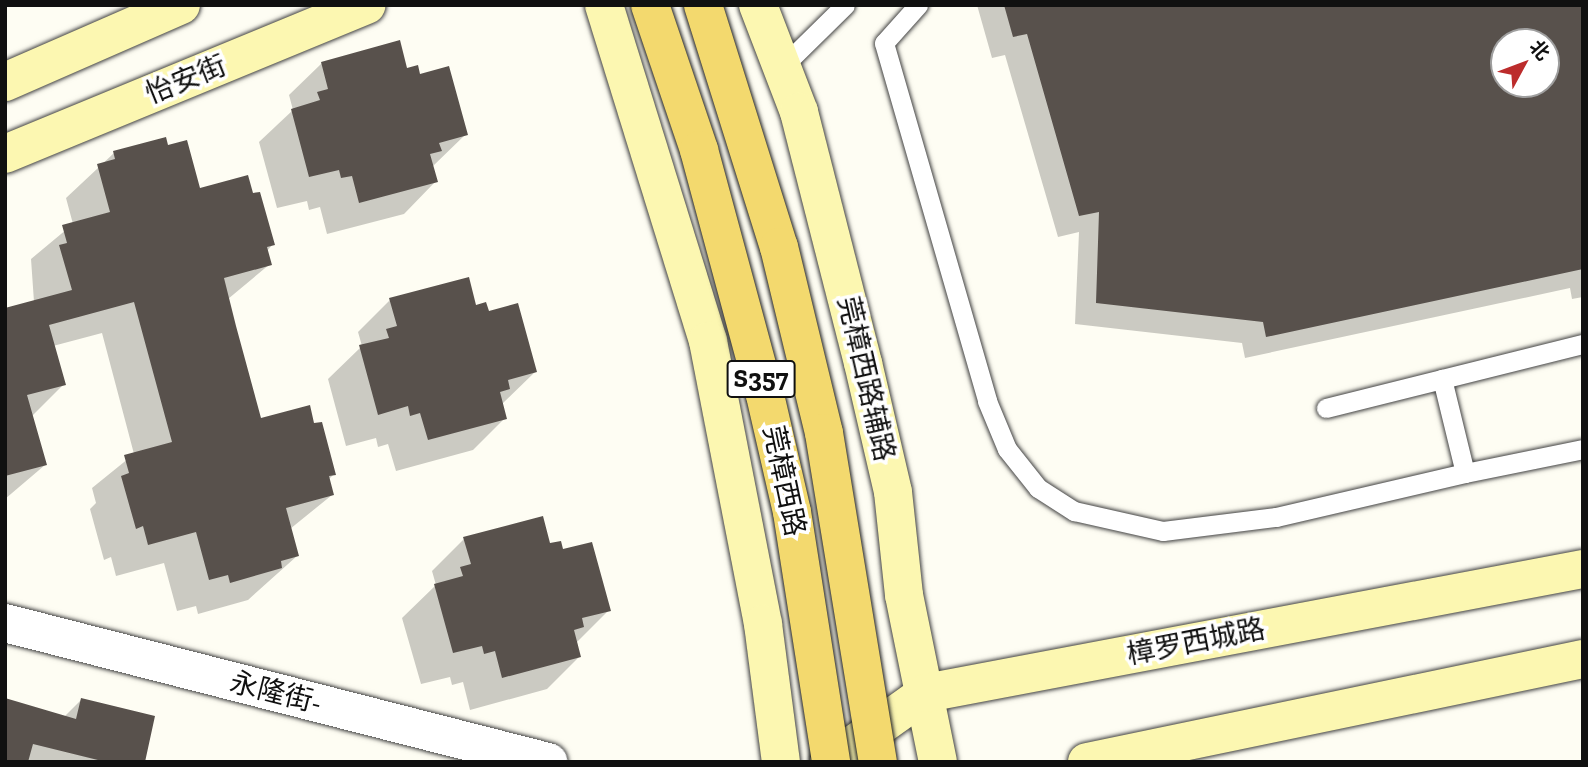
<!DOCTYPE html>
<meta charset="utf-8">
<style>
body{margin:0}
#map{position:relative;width:1588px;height:767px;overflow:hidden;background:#fefdf3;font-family:"Zilla Slab","Noto Sans SC",serif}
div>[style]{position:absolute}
.shadow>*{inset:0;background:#0003}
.building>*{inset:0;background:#58514c}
.roads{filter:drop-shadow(0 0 2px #434343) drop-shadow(0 0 2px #434343)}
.lane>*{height:19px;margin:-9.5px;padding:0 9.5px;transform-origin:9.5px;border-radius:9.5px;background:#fff}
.street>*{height:38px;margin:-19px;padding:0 19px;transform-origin:19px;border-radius:19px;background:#fff}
.secondary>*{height:38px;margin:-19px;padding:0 19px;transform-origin:19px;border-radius:19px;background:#fcf7b1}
.bridges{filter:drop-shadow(0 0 2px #212121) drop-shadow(0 0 2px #212121)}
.primary-bridge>*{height:38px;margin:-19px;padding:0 19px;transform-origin:19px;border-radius:19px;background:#f3d96e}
span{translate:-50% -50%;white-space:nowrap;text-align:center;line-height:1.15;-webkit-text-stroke:7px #fff;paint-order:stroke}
.shield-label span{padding:2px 5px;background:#fff;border:2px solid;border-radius:5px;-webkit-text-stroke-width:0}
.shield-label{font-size:26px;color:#101010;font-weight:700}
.street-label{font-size:28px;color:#101010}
.frame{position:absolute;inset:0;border:7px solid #101010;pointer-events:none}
.north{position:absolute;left:1490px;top:28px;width:70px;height:70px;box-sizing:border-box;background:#fff;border:2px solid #9f9f9f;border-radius:50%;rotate:49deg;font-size:19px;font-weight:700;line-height:28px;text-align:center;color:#101010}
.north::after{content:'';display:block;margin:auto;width:24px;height:32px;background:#bc2c2c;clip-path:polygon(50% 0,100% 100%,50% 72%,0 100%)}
</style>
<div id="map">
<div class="shadow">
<div style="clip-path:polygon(evenodd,977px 5px,1583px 5px,1583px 297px,1572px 299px,1570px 288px,1245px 358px,1242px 343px,1075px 324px,1079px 232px,1058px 237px,1005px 55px,992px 58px,977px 5px,1504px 42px,1546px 42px,1546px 84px,1504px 84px,1504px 42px)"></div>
<div style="clip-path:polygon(322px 63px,419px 76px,466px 134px,432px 167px,436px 181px,404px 214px,327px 234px,320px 207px,309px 210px,307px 201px,277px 208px,259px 142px,293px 110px,289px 95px)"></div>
<div style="clip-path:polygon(167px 147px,198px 190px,273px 244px,267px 251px,270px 264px,228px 299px,260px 420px,313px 426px,334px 474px,328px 480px,332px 495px,290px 529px,297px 556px,248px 600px,198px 614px,196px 606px,177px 611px,164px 563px,116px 576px,111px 557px,104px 560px,90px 509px,96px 503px,92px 488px,134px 454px,102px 333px,53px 346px,64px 384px,32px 416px,45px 465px,5px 499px,5px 309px,34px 302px,31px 259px,73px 224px,66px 198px,114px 153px)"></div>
<div style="clip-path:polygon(390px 300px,488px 313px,535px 372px,502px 404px,505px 418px,473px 450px,396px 471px,388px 444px,378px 447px,376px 438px,346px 446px,328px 379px,362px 346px,358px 332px)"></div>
<div style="clip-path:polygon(464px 539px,562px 551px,609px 610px,577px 642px,579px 657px,547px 689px,470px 710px,463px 682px,452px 685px,450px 677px,421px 684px,402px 618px,436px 585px,432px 571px)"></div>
<div style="clip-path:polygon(81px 700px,143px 762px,5px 762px,64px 717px)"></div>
</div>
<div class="building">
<div style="clip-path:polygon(evenodd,1004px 5px,1583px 5px,1583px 269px,1266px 337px,1263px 322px,1096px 303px,1099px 212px,1079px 216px,1027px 34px,1013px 37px,1004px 5px,1504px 42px,1546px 42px,1546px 84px,1504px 84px,1504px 42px)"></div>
<div style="clip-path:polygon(400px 40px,407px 68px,418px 65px,420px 74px,449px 66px,468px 135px,439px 143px,442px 151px,430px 154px,438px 182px,359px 203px,352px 176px,341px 178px,339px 170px,309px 177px,291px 109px,320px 100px,317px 92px,328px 89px,321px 62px)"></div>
<div style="clip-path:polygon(166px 137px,168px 145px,187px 140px,200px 188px,248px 175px,253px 193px,260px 192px,275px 245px,267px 247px,272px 265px,224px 278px,236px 326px,261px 418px,310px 405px,314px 423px,322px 422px,336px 475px,329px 476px,334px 495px,286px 508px,299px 556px,281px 561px,282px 568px,230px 583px,228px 575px,209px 580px,196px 532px,148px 545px,143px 526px,136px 529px,121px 476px,129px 473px,124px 455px,172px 442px,134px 302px,49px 325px,66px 385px,27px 395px,47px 465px,5px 476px,5px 308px,72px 290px,59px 245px,67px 243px,62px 225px,110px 212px,97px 164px,115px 159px,113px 151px)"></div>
<div style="clip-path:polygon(469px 277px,476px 305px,486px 302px,489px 311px,518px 303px,537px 372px,508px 380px,510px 389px,500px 392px,507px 419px,428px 440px,420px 413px,410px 416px,408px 406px,378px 415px,359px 345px,389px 338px,386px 329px,397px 326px,389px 298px)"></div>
<div style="clip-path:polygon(543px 516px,550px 543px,561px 541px,563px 549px,592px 542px,611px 611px,582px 618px,584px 627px,574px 630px,581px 657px,502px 678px,495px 651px,484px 654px,482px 646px,453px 653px,434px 584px,463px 576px,460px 567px,471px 564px,463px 537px)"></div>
<div style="clip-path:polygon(5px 698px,76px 719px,81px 698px,155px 716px,145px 762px,106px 762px,33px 744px,28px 762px,5px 762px)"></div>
</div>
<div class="roads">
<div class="lane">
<div style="left:918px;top:5px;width:51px;rotate:131.8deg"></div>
<div style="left:884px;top:43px;width:373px;rotate:73.9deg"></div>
<div style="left:987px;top:401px;width:52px;rotate:67.4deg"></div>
<div style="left:1007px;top:449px;width:50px;rotate:51.5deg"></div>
<div style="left:1038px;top:488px;width:43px;rotate:32.6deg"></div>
<div style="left:1074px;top:511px;width:91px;rotate:12.7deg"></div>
<div style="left:1163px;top:531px;width:114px;rotate:-7.1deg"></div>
<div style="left:1276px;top:517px;width:194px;rotate:-13.1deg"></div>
<div style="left:1465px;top:473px;width:97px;rotate:-103.7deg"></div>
<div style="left:782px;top:67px;width:88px;rotate:-44.5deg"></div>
<div style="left:1326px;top:408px;width:265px;rotate:-14deg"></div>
<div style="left:1465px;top:473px;width:120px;rotate:-11.5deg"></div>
</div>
<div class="street">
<div style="left:5px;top:623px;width:561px;rotate:14.36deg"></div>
</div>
<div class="secondary">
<div style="left:604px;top:5px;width:352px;rotate:72.8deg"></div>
<div style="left:708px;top:341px;width:288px;rotate:79deg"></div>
<div style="left:763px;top:624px;width:139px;rotate:82.6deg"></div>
<div style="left:758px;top:5px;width:115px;rotate:69deg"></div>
<div style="left:799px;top:112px;width:259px;rotate:75.7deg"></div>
<div style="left:863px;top:363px;width:132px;rotate:76.9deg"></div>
<div style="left:893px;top:492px;width:104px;rotate:83.9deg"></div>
<div style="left:904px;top:595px;width:170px;rotate:78.5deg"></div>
<div style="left:5px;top:82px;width:192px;rotate:-23.6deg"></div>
<div style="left:5px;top:154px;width:391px;rotate:-22.4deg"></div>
<div style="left:829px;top:762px;width:119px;rotate:-35.4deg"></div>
<div style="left:926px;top:693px;width:669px;rotate:-10.69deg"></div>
<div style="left:1087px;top:762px;width:507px;rotate:-11.73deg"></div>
</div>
</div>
<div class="bridges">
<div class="primary-bridge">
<div style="left:650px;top:5px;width:153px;rotate:71.3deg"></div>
<div style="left:699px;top:150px;width:254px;rotate:74.9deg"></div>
<div style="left:765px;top:395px;width:120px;rotate:77deg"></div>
<div style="left:792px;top:512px;width:253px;rotate:81.1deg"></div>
<div style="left:703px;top:5px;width:254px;rotate:72.6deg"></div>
<div style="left:779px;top:247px;width:191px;rotate:76.4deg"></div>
<div style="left:824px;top:433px;width:333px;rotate:80.7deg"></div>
</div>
</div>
<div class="shield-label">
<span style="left:761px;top:379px">S357</span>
</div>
<div class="street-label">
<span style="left:186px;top:80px;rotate:-22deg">怡安街</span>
<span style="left:866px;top:379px;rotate:77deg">莞樟西路辅路</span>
<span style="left:784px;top:481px;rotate:78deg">莞樟西路</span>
<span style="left:1196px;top:642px;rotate:-11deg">樟罗西城路</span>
<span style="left:276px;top:693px;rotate:14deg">永隆街-</span>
</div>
<div class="frame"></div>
<div class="north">北</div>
</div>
